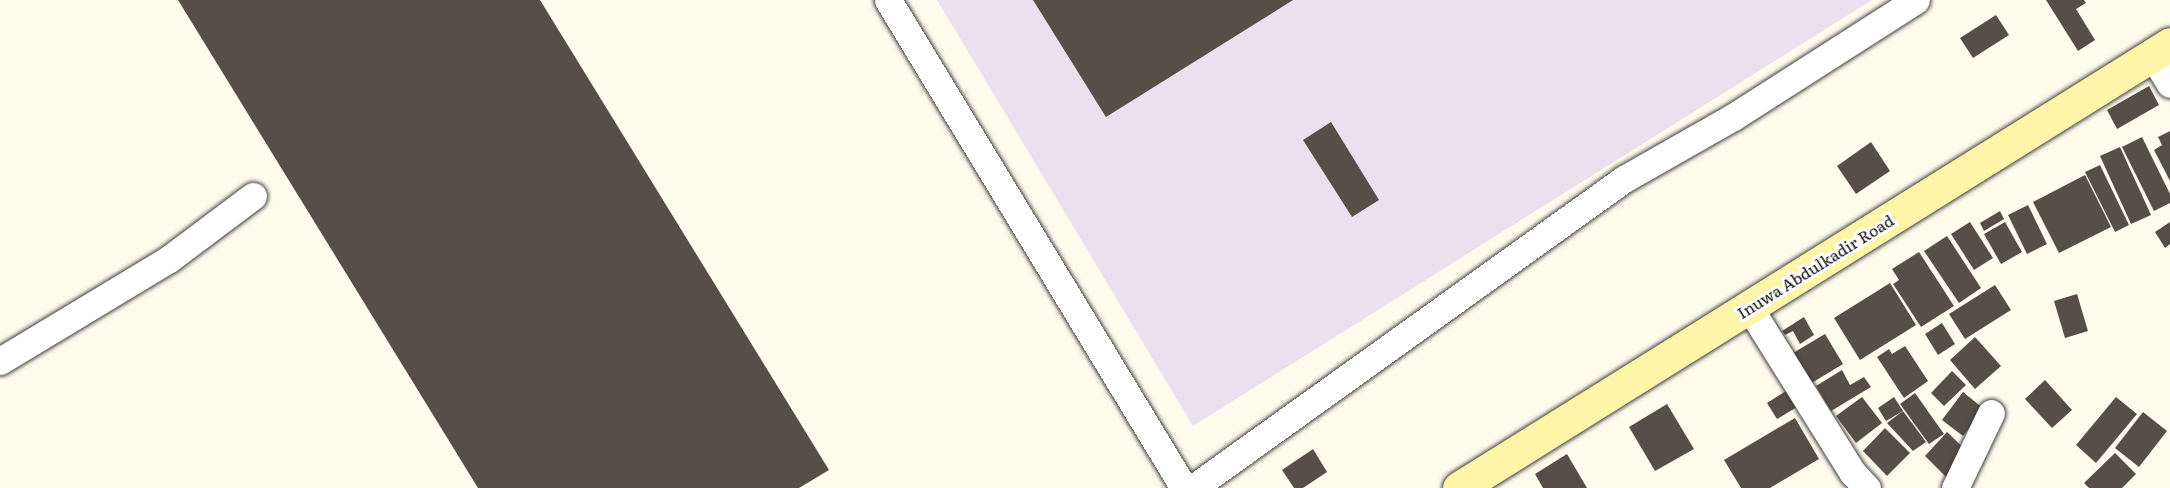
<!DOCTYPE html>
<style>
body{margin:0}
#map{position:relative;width:2170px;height:488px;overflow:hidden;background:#fffbed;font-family:Literata,serif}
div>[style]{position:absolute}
.industrial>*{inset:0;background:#ebe0ed}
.building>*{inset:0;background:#574e48}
.roads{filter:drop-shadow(0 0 2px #404040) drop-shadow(0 0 2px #404040)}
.minor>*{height:27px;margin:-13.5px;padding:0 13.5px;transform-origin:13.5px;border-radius:13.5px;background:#fff}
.secondary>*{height:33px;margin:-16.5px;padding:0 16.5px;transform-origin:16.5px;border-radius:16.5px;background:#fff5a8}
span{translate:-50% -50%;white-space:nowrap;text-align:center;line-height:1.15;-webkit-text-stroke:6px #fff;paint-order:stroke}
.street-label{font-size:16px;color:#0d0d0d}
</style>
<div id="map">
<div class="industrial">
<div style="clip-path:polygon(937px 0,1872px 0,1193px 426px)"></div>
</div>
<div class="building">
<div style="clip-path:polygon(178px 0,540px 0,829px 470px,799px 488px,478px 488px)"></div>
<div style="clip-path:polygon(1033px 0,1293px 0,1106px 117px)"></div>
<div style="clip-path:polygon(2046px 0,2084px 0,2086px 3px,2076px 9px,2095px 40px,2078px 51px)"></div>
<div style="clip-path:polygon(1996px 15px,2009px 35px,1973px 58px,1960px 38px)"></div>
<div style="clip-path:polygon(2149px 86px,2159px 105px,2117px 129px,2107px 110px)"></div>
<div style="clip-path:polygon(1331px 122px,1379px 200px,1352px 217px,1303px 140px)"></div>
<div style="clip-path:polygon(2170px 131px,2170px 181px,2154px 150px,2162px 145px,2158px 137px)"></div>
<div style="clip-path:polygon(2142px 137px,2170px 194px,2170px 203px,2154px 211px,2122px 147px)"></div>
<div style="clip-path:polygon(1871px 142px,1890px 171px,1856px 194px,1837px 166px)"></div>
<div style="clip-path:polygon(2120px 147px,2151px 215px,2131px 224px,2100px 156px)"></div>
<div style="clip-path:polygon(2100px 165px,2129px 225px,2115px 232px,2085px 172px)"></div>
<div style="clip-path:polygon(2085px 175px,2111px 227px,2059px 253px,2033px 202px)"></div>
<div style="clip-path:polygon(2028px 205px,2047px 244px,2027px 254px,2008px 215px)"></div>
<div style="clip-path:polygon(2000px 211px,2004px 219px,1984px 231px,1980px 223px)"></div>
<div style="clip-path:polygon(1970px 222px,1993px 258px,1974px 270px,1951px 234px)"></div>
<div style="clip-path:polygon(2005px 222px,2022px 252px,2001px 264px,1984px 234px)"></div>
<div style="clip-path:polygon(2170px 222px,2170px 244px,2165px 248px,2155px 232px)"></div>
<div style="clip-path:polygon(1947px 236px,1981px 288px,1959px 303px,1924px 251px)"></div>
<div style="clip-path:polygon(1919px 252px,1954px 306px,1921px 327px,1893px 284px,1899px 280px,1892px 269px)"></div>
<div style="clip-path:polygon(1890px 283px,1916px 325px,1860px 360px,1834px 318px)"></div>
<div style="clip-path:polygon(1995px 285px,2011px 310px,1965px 339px,1949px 314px)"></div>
<div style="clip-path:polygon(2077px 294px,2088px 331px,2065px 338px,2054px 301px)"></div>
<div style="clip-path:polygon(1804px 317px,1814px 335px,1800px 344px,1793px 331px,1785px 335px,1782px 331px)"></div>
<div style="clip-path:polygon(1942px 323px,1955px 344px,1938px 355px,1925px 334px)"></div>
<div style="clip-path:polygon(1825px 334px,1843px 364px,1805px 387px,1788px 356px)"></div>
<div style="clip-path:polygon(1975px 337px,2001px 366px,1975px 389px,1950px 360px)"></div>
<div style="clip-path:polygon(1905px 346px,1928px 381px,1904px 398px,1877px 357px,1889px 349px,1892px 354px)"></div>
<div style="clip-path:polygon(1842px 370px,1850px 385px,1864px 377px,1871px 387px,1831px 411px,1816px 386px)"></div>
<div style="clip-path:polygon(1952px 371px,1966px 385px,1944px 406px,1931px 393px)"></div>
<div style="clip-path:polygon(2045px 380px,2072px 410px,2052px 428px,2025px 399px)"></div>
<div style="clip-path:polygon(1786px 391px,1797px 407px,1777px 419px,1767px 403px)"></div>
<div style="clip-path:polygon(1963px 392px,1984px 409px,1963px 436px,1942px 420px)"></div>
<div style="clip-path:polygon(1915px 393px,1944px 434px,1929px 444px,1900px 404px)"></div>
<div style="clip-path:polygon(1862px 397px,1882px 423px,1856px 443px,1836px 416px)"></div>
<div style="clip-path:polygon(1894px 397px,1903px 411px,1886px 421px,1878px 408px)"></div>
<div style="clip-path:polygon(2116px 397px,2137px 414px,2096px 463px,2076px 445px)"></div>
<div style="clip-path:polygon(1667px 404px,1694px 449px,1655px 471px,1629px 427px)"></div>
<div style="clip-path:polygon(1903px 411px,1926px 442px,1913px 451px,1887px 423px)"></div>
<div style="clip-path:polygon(2143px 412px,2167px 431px,2139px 467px,2115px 448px)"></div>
<div style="clip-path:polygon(1795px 418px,1819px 459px,1770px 488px,1741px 488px,1724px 460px)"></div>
<div style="clip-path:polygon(1885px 428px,1910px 453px,1887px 476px,1863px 451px)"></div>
<div style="clip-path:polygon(1947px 432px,1970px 454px,1947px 478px,1925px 456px)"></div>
<div style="clip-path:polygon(1313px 449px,1327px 472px,1303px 488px,1294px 488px,1282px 470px)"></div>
<div style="clip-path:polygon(2115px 453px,2136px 474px,2122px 488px,2089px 488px,2084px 483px)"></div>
<div style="clip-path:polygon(1567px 454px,1587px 488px,1543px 488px,1535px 474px)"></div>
</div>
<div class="roads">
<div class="minor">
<div style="left:888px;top:0;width:571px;rotate:58.76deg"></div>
<div style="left:2152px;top:55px;width:34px;rotate:58deg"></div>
<div style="left:1749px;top:307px;width:195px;rotate:58deg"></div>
<div style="left:1852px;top:472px;width:22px;rotate:47deg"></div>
<div style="left:0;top:361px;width:197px;rotate:-31.1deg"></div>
<div style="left:169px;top:259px;width:105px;rotate:-36.9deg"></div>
<div style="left:1193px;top:488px;width:530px;rotate:-35.64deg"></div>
<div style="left:1624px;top:179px;width:125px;rotate:-29.6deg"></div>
<div style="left:1733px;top:117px;width:217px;rotate:-32.6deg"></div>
<div style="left:1955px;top:488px;width:83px;rotate:-64.4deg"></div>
</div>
<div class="secondary">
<div style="left:1459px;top:488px;width:838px;rotate:-31.98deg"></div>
</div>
</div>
<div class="street-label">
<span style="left:1815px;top:266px;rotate:-32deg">Inuwa Abdulkadir Road</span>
</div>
</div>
